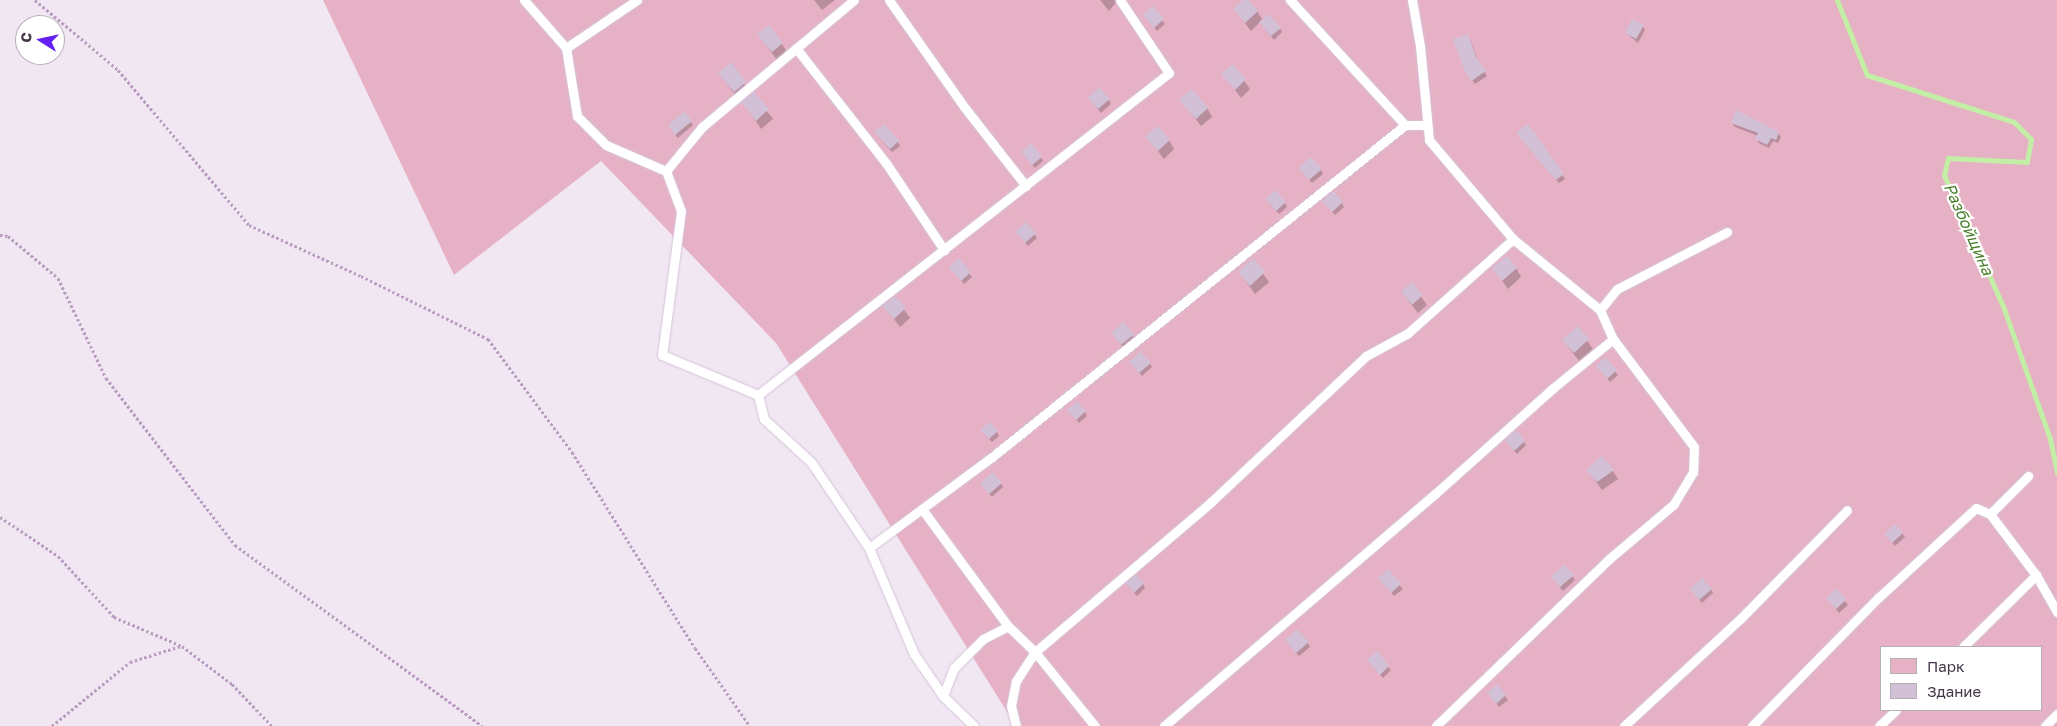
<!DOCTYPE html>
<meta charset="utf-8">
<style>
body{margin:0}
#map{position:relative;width:2057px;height:726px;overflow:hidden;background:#f1e7f3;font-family:"Golos Text",sans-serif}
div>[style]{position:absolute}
.green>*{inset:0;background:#e6b1c4}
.shadow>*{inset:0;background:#0003}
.stream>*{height:5px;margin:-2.5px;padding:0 2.5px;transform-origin:2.5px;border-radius:2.5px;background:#c3eea5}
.building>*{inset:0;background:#d2c0d7}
.path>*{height:3px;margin-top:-1.5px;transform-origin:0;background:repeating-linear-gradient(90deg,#b99cbf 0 2.5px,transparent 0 5px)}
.roads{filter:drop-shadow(0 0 1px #d6c4d9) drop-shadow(0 0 1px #d6c4d9)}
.lane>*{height:9px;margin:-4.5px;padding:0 4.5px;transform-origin:4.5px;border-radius:4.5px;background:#fff}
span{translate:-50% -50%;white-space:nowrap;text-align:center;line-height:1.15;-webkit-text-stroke:4.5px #fff;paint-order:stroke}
.water-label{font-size:16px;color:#4a7f29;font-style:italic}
.legend{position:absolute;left:1880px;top:646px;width:162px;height:65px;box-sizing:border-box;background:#fff;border:1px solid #b4afb5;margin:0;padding:6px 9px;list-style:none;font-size:15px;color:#433646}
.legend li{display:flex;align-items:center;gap:10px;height:25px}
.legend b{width:25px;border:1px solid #b4afb5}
.north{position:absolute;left:15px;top:15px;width:50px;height:50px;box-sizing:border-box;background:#fff;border:1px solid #b4afb5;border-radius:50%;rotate:280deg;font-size:14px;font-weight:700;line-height:20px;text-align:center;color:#433646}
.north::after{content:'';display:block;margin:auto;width:18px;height:22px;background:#661ff2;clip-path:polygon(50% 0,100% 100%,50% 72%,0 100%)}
</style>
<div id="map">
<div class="green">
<div style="clip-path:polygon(evenodd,323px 0,2057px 0,2057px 726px,1016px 726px,776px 343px,601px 161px,454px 275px,323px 0,1881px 647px,2041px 647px,2041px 710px,1881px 710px,1881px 647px)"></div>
</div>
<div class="shadow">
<div style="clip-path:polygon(814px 0,835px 0,822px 10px)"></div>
<div style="clip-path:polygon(1100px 0,1118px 0,1109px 11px)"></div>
<div style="clip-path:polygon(1245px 0,1247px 0,1257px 11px,1263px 21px,1280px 28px,1282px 32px,1274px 40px,1260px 22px,1251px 31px,1234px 9px)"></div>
<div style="clip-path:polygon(1153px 8px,1165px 24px,1157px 31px,1147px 19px)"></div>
<div style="clip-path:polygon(1643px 26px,1645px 30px,1638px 43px,1626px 33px)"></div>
<div style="clip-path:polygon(759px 35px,782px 44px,787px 52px,777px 60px)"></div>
<div style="clip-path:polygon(1470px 39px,1478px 61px,1487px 76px,1475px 84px,1466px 71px)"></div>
<div style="clip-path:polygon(1233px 65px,1250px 89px,1241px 98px,1223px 74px)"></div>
<div style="clip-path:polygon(719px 73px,744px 83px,750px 92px,739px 100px)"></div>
<div style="clip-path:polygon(754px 94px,773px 119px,761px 129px,743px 102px)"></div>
<div style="clip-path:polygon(1109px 100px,1111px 104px,1101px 113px,1092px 102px)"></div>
<div style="clip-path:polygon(1181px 100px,1207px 108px,1212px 117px,1201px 126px)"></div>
<div style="clip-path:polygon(691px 122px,693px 125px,678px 138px,671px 129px)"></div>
<div style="clip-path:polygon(1732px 123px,1778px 133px,1781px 137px,1778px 143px,1773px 141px,1769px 148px,1759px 143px,1757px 139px,1758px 136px,1735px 127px)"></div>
<div style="clip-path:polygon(1528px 126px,1565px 179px,1559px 183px,1520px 137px)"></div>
<div style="clip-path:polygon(878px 136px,898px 142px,900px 146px,892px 152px)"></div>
<div style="clip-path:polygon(1147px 137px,1169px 140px,1174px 149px,1164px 159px)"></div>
<div style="clip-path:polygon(1022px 152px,1041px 157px,1043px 161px,1035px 168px)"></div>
<div style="clip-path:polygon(1321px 170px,1323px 174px,1312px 183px,1303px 172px)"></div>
<div style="clip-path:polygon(1269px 203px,1285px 203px,1287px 207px,1279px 214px)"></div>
<div style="clip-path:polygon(1342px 203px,1344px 207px,1335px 215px,1326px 205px)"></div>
<div style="clip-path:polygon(1026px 224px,1037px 238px,1028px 246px,1017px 232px)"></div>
<div style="clip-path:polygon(958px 260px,972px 277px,964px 284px,950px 267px)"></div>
<div style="clip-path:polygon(1253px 260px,1269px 282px,1255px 294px,1239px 272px)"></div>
<div style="clip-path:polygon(1516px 268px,1521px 277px,1508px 289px,1494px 269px)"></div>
<div style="clip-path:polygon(1412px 284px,1427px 305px,1418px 313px,1402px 293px)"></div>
<div style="clip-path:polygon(895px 297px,910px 318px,900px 327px,884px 306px)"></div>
<div style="clip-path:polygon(1123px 323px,1139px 344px,1127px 353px,1112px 333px)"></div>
<div style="clip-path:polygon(1578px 328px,1593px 349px,1579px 361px,1564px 341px)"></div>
<div style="clip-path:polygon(1605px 359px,1618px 375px,1610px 382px,1600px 370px)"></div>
<div style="clip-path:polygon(1130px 362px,1150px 363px,1152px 367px,1142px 376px)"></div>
<div style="clip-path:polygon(1085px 412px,1087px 416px,1079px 423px,1071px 414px)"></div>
<div style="clip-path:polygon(997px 432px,999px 436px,992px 442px,984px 434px)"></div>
<div style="clip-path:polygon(1524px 442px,1526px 445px,1517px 454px,1508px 444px)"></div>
<div style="clip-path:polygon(1588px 471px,1613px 471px,1618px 479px,1602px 490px)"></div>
<div style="clip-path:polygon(1001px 483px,1003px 487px,992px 497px,984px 487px)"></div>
<div style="clip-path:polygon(1902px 533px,1905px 537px,1895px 546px,1885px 534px)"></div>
<div style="clip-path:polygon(1387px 571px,1403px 589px,1394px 596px,1382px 582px)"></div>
<div style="clip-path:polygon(1572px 576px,1575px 580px,1563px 591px,1555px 581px)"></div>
<div style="clip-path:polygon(1143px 584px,1145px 588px,1137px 596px,1129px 587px)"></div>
<div style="clip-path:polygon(1711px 589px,1713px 593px,1702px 603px,1694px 593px)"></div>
<div style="clip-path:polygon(1837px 591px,1848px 605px,1839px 613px,1828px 599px)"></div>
<div style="clip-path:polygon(1308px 643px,1310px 647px,1299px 656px,1289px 644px)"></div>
<div style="clip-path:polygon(1368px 660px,1388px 667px,1391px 670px,1383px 678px)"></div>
<div style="clip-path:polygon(1497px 686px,1508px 700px,1499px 707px,1491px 697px)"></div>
</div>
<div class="stream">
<div style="left:1837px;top:0;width:81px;rotate:68.2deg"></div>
<div style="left:1867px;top:75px;width:154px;rotate:17.7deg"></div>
<div style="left:2014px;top:122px;width:24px;rotate:45deg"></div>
<div style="left:2031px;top:139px;width:23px;rotate:100deg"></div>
<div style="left:2027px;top:162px;width:79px;rotate:-177.1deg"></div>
<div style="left:1948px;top:158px;width:17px;rotate:103deg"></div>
<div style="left:1944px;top:175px;width:144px;rotate:65.8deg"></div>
<div style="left:2003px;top:306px;width:141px;rotate:70.5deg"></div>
<div style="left:2050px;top:439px;width:35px;rotate:78deg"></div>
</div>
<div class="building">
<div style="clip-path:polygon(1243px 0,1249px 0,1258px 11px,1245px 23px,1233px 9px)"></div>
<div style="clip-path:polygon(1153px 6px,1164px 19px,1154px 28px,1143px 15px)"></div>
<div style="clip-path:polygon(1269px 14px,1281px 28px,1271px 36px,1259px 22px)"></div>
<div style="clip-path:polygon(1632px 19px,1644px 25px,1636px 39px,1625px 33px)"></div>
<div style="clip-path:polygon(769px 25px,783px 43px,772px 52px,757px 34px)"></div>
<div style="clip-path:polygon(1468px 34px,1476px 57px,1486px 71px,1471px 81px,1465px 71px,1453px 39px)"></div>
<div style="clip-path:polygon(731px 62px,746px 82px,734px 92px,718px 73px)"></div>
<div style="clip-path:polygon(1233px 64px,1246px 79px,1235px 90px,1221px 74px)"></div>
<div style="clip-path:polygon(1099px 87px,1110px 99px,1098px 109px,1088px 98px)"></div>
<div style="clip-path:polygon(1192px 89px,1208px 108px,1196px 119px,1179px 100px)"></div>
<div style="clip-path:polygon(754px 92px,769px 109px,756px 121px,741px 102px)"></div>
<div style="clip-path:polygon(1736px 110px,1779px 132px,1776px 140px,1771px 138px,1767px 145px,1755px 139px,1758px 133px,1731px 123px)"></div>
<div style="clip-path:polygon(685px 111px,692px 121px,675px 135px,668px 125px)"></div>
<div style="clip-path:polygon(884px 124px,899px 141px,890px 149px,874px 132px)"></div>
<div style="clip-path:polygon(1528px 124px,1564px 174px,1556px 180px,1516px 133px)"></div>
<div style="clip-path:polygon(1158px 126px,1170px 140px,1158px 151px,1145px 137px)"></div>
<div style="clip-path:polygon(1031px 143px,1042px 157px,1032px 165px,1021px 152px)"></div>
<div style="clip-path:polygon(1311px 157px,1322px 169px,1309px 180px,1299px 168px)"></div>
<div style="clip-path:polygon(1275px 190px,1286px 202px,1276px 211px,1266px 199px)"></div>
<div style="clip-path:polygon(1333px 191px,1343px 202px,1332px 212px,1322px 201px)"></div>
<div style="clip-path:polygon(1026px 222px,1036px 233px,1025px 243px,1015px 232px)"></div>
<div style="clip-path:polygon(1507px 256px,1517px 268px,1502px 281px,1492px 269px)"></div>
<div style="clip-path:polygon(959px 258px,971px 272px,961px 281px,949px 267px)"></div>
<div style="clip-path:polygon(1253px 258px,1265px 272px,1250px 286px,1238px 272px)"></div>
<div style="clip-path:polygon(1412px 282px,1423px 295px,1412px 305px,1401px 292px)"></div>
<div style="clip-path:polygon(895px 296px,906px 308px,894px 319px,882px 306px)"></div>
<div style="clip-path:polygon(1123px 322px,1134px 334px,1121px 345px,1111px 333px)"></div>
<div style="clip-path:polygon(1578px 326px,1589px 339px,1574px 353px,1562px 340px)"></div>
<div style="clip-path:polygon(1140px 351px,1151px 363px,1139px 373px,1129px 362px)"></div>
<div style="clip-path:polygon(1605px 357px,1617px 370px,1607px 379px,1596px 366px)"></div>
<div style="clip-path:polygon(1077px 401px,1086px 411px,1076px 420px,1067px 410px)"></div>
<div style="clip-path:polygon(990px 422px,998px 431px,989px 439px,980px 430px)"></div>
<div style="clip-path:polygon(1516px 430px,1525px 441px,1514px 451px,1504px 440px)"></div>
<div style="clip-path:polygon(1602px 456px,1614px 470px,1597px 482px,1586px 470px)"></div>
<div style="clip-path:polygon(993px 472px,1002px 483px,989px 494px,980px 483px)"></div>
<div style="clip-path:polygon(1895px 524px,1903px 533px,1892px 543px,1884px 534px)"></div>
<div style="clip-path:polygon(1564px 565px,1574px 575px,1560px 587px,1551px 577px)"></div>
<div style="clip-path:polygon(1388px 569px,1401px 584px,1391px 593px,1378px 578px)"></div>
<div style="clip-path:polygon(1136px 574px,1144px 583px,1134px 593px,1125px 583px)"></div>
<div style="clip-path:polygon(1702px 578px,1712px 589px,1699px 600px,1690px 589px)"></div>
<div style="clip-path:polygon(1837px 589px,1846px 600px,1836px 609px,1826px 598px)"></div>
<div style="clip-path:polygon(1297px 629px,1309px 642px,1296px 653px,1285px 640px)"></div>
<div style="clip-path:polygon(1377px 651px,1389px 666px,1380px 675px,1367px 660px)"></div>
<div style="clip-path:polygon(1497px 684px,1506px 695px,1496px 704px,1487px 693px)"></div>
</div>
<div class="path">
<div style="left:35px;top:0;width:109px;rotate:40.1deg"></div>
<div style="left:118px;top:70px;width:203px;rotate:49.8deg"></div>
<div style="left:249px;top:225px;width:123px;rotate:24.5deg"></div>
<div style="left:361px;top:276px;width:142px;rotate:26.4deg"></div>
<div style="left:488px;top:339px;width:141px;rotate:53.4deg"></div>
<div style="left:572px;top:452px;width:231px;rotate:57.9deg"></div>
<div style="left:695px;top:648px;width:95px;rotate:54.8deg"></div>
<div style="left:0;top:235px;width:8px;rotate:7deg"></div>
<div style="left:8px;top:236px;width:65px;rotate:40deg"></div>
<div style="left:58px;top:278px;width:111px;rotate:64.4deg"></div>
<div style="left:106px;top:378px;width:211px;rotate:52.3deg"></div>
<div style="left:235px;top:545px;width:306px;rotate:36.2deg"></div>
<div style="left:0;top:517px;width:70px;rotate:33.9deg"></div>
<div style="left:58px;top:556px;width:83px;rotate:47.4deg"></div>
<div style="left:114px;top:617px;width:74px;rotate:23.1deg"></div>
<div style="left:182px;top:646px;width:63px;rotate:37.2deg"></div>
<div style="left:232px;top:684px;width:58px;rotate:46.4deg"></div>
<div style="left:52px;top:726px;width:101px;rotate:-39.4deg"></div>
<div style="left:130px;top:662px;width:53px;rotate:-17.4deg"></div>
</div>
<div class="roads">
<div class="lane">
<div style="left:524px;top:0;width:64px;rotate:48.8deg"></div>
<div style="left:566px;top:48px;width:69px;rotate:80.8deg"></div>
<div style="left:577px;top:116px;width:41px;rotate:45deg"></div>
<div style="left:606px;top:145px;width:65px;rotate:23.4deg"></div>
<div style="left:666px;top:171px;width:43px;rotate:69.4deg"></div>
<div style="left:681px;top:211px;width:145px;rotate:97.5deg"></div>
<div style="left:662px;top:355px;width:104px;rotate:22.6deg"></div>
<div style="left:758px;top:395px;width:25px;rotate:76deg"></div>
<div style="left:764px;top:419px;width:64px;rotate:42.5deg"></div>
<div style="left:811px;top:462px;width:104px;rotate:56deg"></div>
<div style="left:869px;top:548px;width:115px;rotate:67deg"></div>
<div style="left:914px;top:654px;width:51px;rotate:55.4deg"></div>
<div style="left:943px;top:696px;width:43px;rotate:44.1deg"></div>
<div style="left:889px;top:0;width:132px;rotate:54.9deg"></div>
<div style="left:965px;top:108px;width:99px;rotate:52deg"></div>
<div style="left:1412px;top:0;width:47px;rotate:80.1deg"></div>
<div style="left:1420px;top:46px;width:94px;rotate:84.5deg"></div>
<div style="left:1429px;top:140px;width:130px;rotate:49.7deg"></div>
<div style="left:1513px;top:239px;width:112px;rotate:39.2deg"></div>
<div style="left:1600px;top:310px;width:32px;rotate:66deg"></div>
<div style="left:1613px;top:339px;width:135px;rotate:53.1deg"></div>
<div style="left:1694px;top:447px;width:25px;rotate:92deg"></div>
<div style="left:1693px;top:472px;width:37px;rotate:121deg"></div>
<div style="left:1674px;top:504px;width:84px;rotate:139.8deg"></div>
<div style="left:1610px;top:558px;width:242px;rotate:136deg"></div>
<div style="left:566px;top:48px;width:86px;rotate:-34.1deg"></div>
<div style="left:796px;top:48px;width:146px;rotate:52deg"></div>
<div style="left:886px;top:163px;width:105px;rotate:56.3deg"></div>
<div style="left:1405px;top:125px;width:22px"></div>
<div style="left:666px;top:171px;width:57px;rotate:-50.7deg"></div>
<div style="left:702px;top:127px;width:198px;rotate:-39.9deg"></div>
<div style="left:1600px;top:310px;width:27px;rotate:-51deg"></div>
<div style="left:1617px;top:289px;width:124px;rotate:-27.4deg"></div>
<div style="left:758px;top:395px;width:522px;rotate:-38.08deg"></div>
<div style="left:1169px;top:73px;width:88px;rotate:-123.9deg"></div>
<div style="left:922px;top:509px;width:145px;rotate:53.7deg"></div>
<div style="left:1008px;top:626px;width:37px;rotate:44deg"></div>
<div style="left:1035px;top:652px;width:231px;rotate:-40.4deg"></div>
<div style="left:1211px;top:502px;width:213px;rotate:-43.3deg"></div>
<div style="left:1366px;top:356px;width:48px;rotate:-28.7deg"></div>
<div style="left:1408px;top:333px;width:141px;rotate:-41.8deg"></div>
<div style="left:1990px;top:514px;width:54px;rotate:-45deg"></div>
<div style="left:869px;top:548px;width:153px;rotate:-36.5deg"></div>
<div style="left:992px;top:457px;width:530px;rotate:-38.79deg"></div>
<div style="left:1405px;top:125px;width:170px;rotate:-132.6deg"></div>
<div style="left:1963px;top:647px;width:103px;rotate:-44.6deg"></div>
<div style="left:943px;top:696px;width:30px;rotate:-69deg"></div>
<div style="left:954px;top:668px;width:41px;rotate:-45deg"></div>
<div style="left:983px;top:639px;width:28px;rotate:-27deg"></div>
<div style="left:1016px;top:726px;width:21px;rotate:-104deg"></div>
<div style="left:1011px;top:706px;width:25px;rotate:-79deg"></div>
<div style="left:1016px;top:681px;width:35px;rotate:-57deg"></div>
<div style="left:1035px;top:652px;width:95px;rotate:51deg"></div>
<div style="left:1164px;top:726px;width:358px;rotate:-40.6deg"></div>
<div style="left:1436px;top:493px;width:156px;rotate:-41.9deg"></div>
<div style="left:1552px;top:389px;width:79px;rotate:-39.3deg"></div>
<div style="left:1624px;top:726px;width:159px;rotate:-42.7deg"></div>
<div style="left:1741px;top:618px;width:151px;rotate:-45.5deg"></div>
<div style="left:1752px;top:726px;width:180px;rotate:-45.5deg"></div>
<div style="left:1878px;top:598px;width:133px;rotate:-42.6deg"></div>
<div style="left:1976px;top:508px;width:15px;rotate:23deg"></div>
<div style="left:1990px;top:514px;width:76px;rotate:53deg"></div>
<div style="left:2036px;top:575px;width:43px;rotate:60.4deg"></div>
<div style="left:1879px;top:726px;width:23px;rotate:-43deg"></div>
<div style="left:2045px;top:726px;width:17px;rotate:-45deg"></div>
</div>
</div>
<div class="water-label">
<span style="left:1969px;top:229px;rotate:66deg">Разбойщина</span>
</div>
<ul class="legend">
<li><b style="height:14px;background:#e6b1c4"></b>Парк</li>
<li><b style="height:14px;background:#d2c0d7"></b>Здание</li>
</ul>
<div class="north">С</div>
</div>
